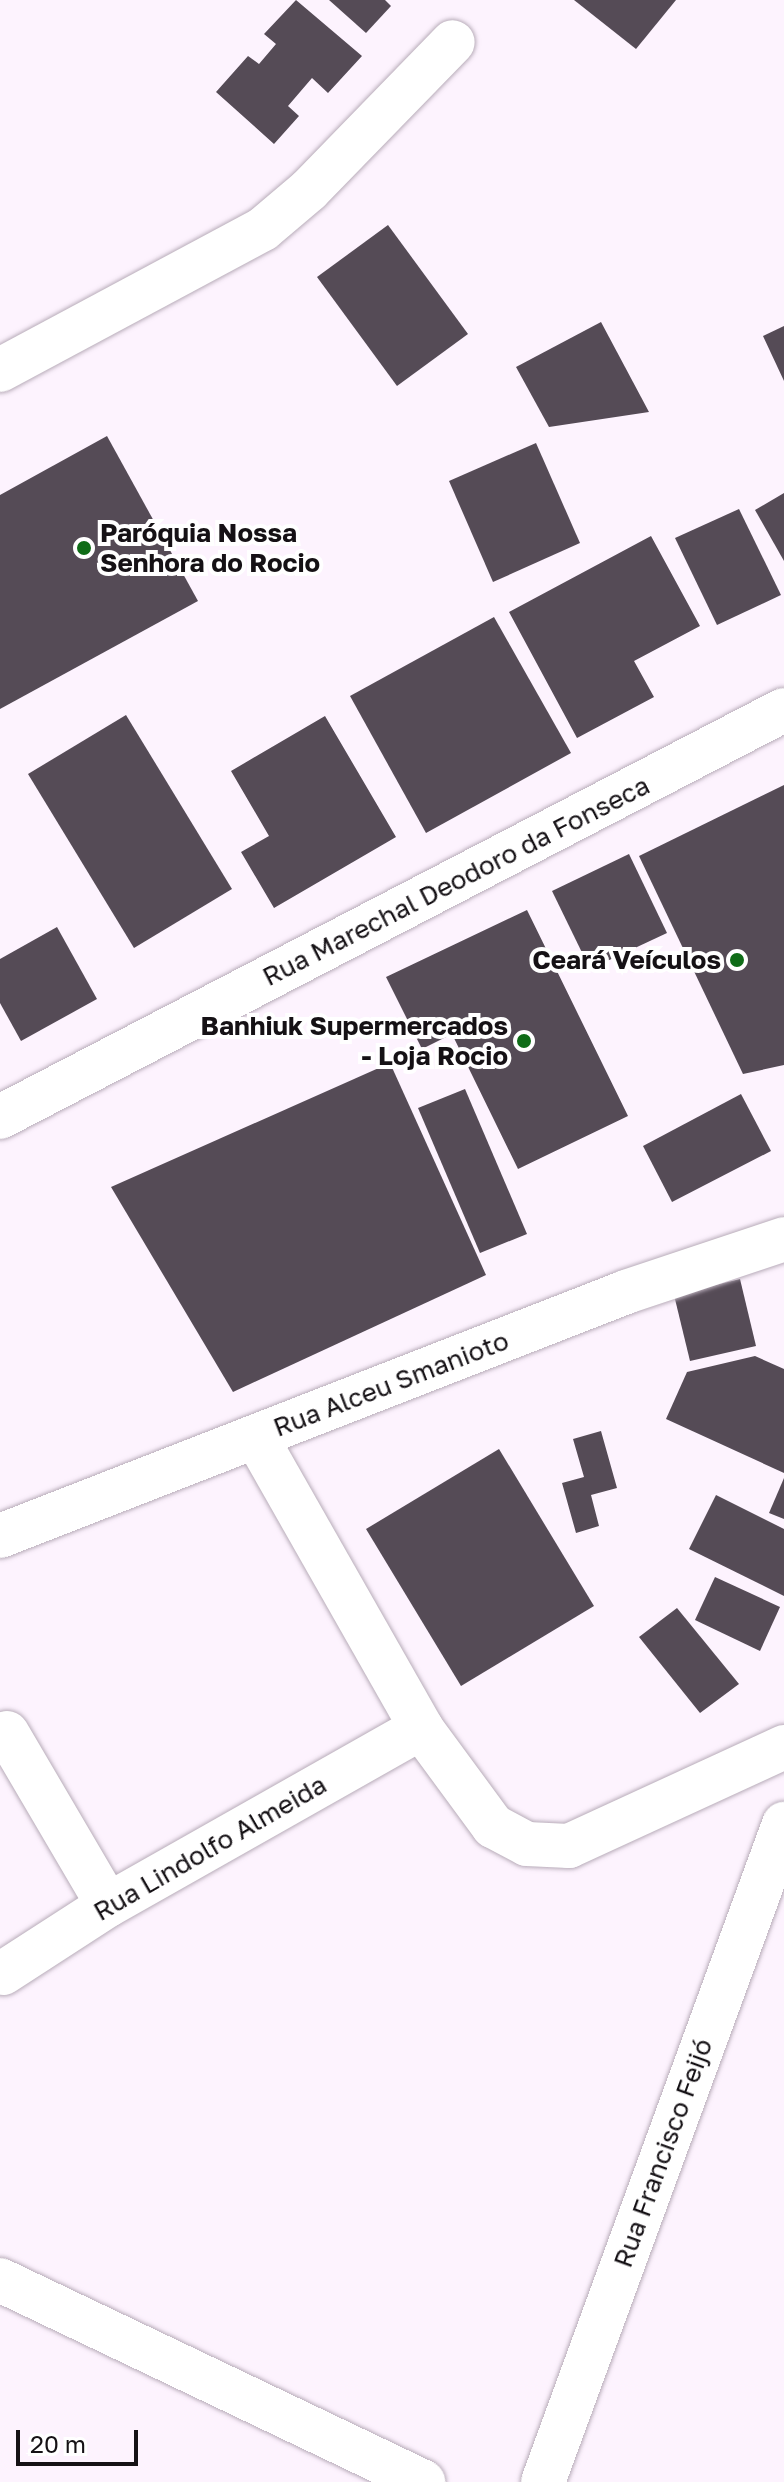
<!DOCTYPE html>
<meta charset="utf-8">
<style>
body{margin:0}
#map{position:relative;width:784px;height:2482px;overflow:hidden;background:#fdf3fe;font-family:"Golos Text",sans-serif}
div>[style]{position:absolute}
.building>*{inset:0;background:#554b56}
.roads{filter:drop-shadow(0 0 2px #b8acb9) drop-shadow(0 0 2px #b8acb9)}
.street>*{height:44px;margin:-22px;padding:0 22px;transform-origin:22px;border-radius:22px;background:#fff}
.secondary>*{height:44px;margin:-22px;padding:0 22px;transform-origin:22px;border-radius:22px;background:#fff}
.dots>*{width:22px;height:22px;translate:-50% -50%;box-sizing:border-box;border:4px solid #fff;border-radius:50%}
span{translate:-50% -50%;white-space:nowrap;text-align:center;line-height:1.15;-webkit-text-stroke:8px #fff;paint-order:stroke}
.poi-label{font-size:26px;color:#151115;font-weight:700}
.left{translate:0 -50%;text-align:left}
.right{translate:-100% -50%;text-align:right}
.street-label{font-size:26px;color:#151115}
.scale{position:absolute;left:16px;top:2430px;width:122px;height:36px;box-sizing:border-box;border:4px solid #151115;border-top:0;padding-left:10px;font-size:24px;line-height:28px;white-space:nowrap;color:#151115;-webkit-text-stroke:6px #fff;paint-order:stroke}
</style>
<div id="map">
<div class="building">
<div style="clip-path:polygon(296px 0,362px 56px,328px 93px,312px 78px,288px 106px,299px 116px,274px 144px,216px 92px,248px 56px,259px 64px,276px 44px,264px 34px)"></div>
<div style="clip-path:polygon(329px 0,385px 0,391px 6px,366px 33px)"></div>
<div style="clip-path:polygon(574px 0,676px 0,636px 49px)"></div>
<div style="clip-path:polygon(388px 225px,468px 334px,397px 386px,317px 277px)"></div>
<div style="clip-path:polygon(601px 322px,649px 412px,549px 427px,516px 367px)"></div>
<div style="clip-path:polygon(784px 326px,784px 381px,763px 336px)"></div>
<div style="clip-path:polygon(107px 436px,198px 601px,0 709px,0 495px)"></div>
<div style="clip-path:polygon(536px 443px,580px 543px,493px 582px,449px 481px)"></div>
<div style="clip-path:polygon(784px 493px,784px 561px,755px 510px)"></div>
<div style="clip-path:polygon(739px 509px,781px 595px,717px 625px,675px 538px)"></div>
<div style="clip-path:polygon(651px 536px,700px 626px,634px 661px,654px 697px,577px 738px,509px 612px)"></div>
<div style="clip-path:polygon(494px 617px,571px 753px,426px 833px,350px 696px)"></div>
<div style="clip-path:polygon(126px 715px,232px 889px,134px 948px,28px 774px)"></div>
<div style="clip-path:polygon(325px 716px,396px 837px,274px 908px,241px 852px,269px 836px,231px 771px)"></div>
<div style="clip-path:polygon(784px 785px,784px 1065px,743px 1074px,639px 856px)"></div>
<div style="clip-path:polygon(629px 854px,667px 933px,590px 969px,552px 891px)"></div>
<div style="clip-path:polygon(527px 910px,628px 1116px,518px 1169px,452px 1034px,422px 1049px,386px 977px)"></div>
<div style="clip-path:polygon(57px 927px,97px 999px,21px 1041px,0 1003px,0 959px)"></div>
<div style="clip-path:polygon(390px 1063px,486px 1275px,233px 1392px,111px 1187px)"></div>
<div style="clip-path:polygon(465px 1089px,527px 1234px,480px 1253px,418px 1108px)"></div>
<div style="clip-path:polygon(741px 1094px,771px 1151px,672px 1202px,643px 1146px)"></div>
<div style="clip-path:polygon(740px 1279px,756px 1346px,690px 1361px,674px 1295px)"></div>
<div style="clip-path:polygon(755px 1356px,784px 1369px,784px 1473px,666px 1419px,687px 1372px)"></div>
<div style="clip-path:polygon(601px 1431px,617px 1488px,591px 1495px,599px 1526px,576px 1533px,562px 1483px,584px 1477px,573px 1439px)"></div>
<div style="clip-path:polygon(499px 1449px,594px 1606px,461px 1686px,366px 1529px)"></div>
<div style="clip-path:polygon(784px 1478px,784px 1519px,769px 1513px)"></div>
<div style="clip-path:polygon(716px 1495px,784px 1529px,784px 1596px,689px 1549px)"></div>
<div style="clip-path:polygon(715px 1577px,780px 1607px,760px 1651px,695px 1620px)"></div>
<div style="clip-path:polygon(677px 1608px,739px 1684px,700px 1713px,639px 1637px)"></div>
</div>
<div class="roads">
<div class="street">
<div style="left:0;top:370px;width:298px;rotate:-28.2deg"></div>
<div style="left:263px;top:229px;width:60px;rotate:-40.3deg"></div>
<div style="left:309px;top:190px;width:206px;rotate:-45.8deg"></div>
<div style="left:256px;top:1437px;width:335px;rotate:60.4deg"></div>
<div style="left:421px;top:1728px;width:122px;rotate:53.7deg"></div>
<div style="left:493px;top:1826px;width:38px;rotate:28deg"></div>
<div style="left:527px;top:1844px;width:42px;rotate:2.7deg"></div>
<div style="left:569px;top:1846px;width:237px;rotate:-24.7deg"></div>
<div style="left:0;top:1536px;width:672px;rotate:-21.29deg"></div>
<div style="left:626px;top:1292px;width:167px;rotate:-18.5deg"></div>
<div style="left:7px;top:1733px;width:199px;rotate:59.6deg"></div>
<div style="left:3px;top:1973px;width:125px;rotate:-32.9deg"></div>
<div style="left:108px;top:1905px;width:360px;rotate:-29.5deg"></div>
<div style="left:0;top:2280px;width:469px;rotate:25.5deg"></div>
<div style="left:543px;top:2482px;width:701px;rotate:-69.88deg"></div>
</div>
<div class="secondary">
<div style="left:0;top:1117px;width:883px;rotate:-27.44deg"></div>
</div>
</div>
<div class="dots">
<div style="left:84px;top:548px;background:#0f6c17"></div>
<div style="left:737px;top:960px;background:#0f6c17"></div>
<div style="left:524px;top:1041px;background:#0f6c17"></div>
</div>
<div class="poi-label">
<span class="left" style="left:100px;top:548px">Paróquia Nossa<br>Senhora do Rocio</span>
<span class="right" style="left:721px;top:960px">Ceará Veículos</span>
<span class="right" style="left:508px;top:1041px">Banhiuk Supermercados<br>- Loja Rocio</span>
</div>
<div class="street-label">
<span style="left:456px;top:881px;rotate:-27deg">Rua Marechal Deodoro da Fonseca</span>
<span style="left:391px;top:1384px;rotate:-21deg">Rua Alceu Smanioto</span>
<span style="left:210px;top:1848px;rotate:-30deg">Rua Lindolfo Almeida</span>
<span style="left:663px;top:2153px;rotate:-70deg">Rua Francisco Feijó</span>
</div>
<div class="scale">20 m</div>
</div>
